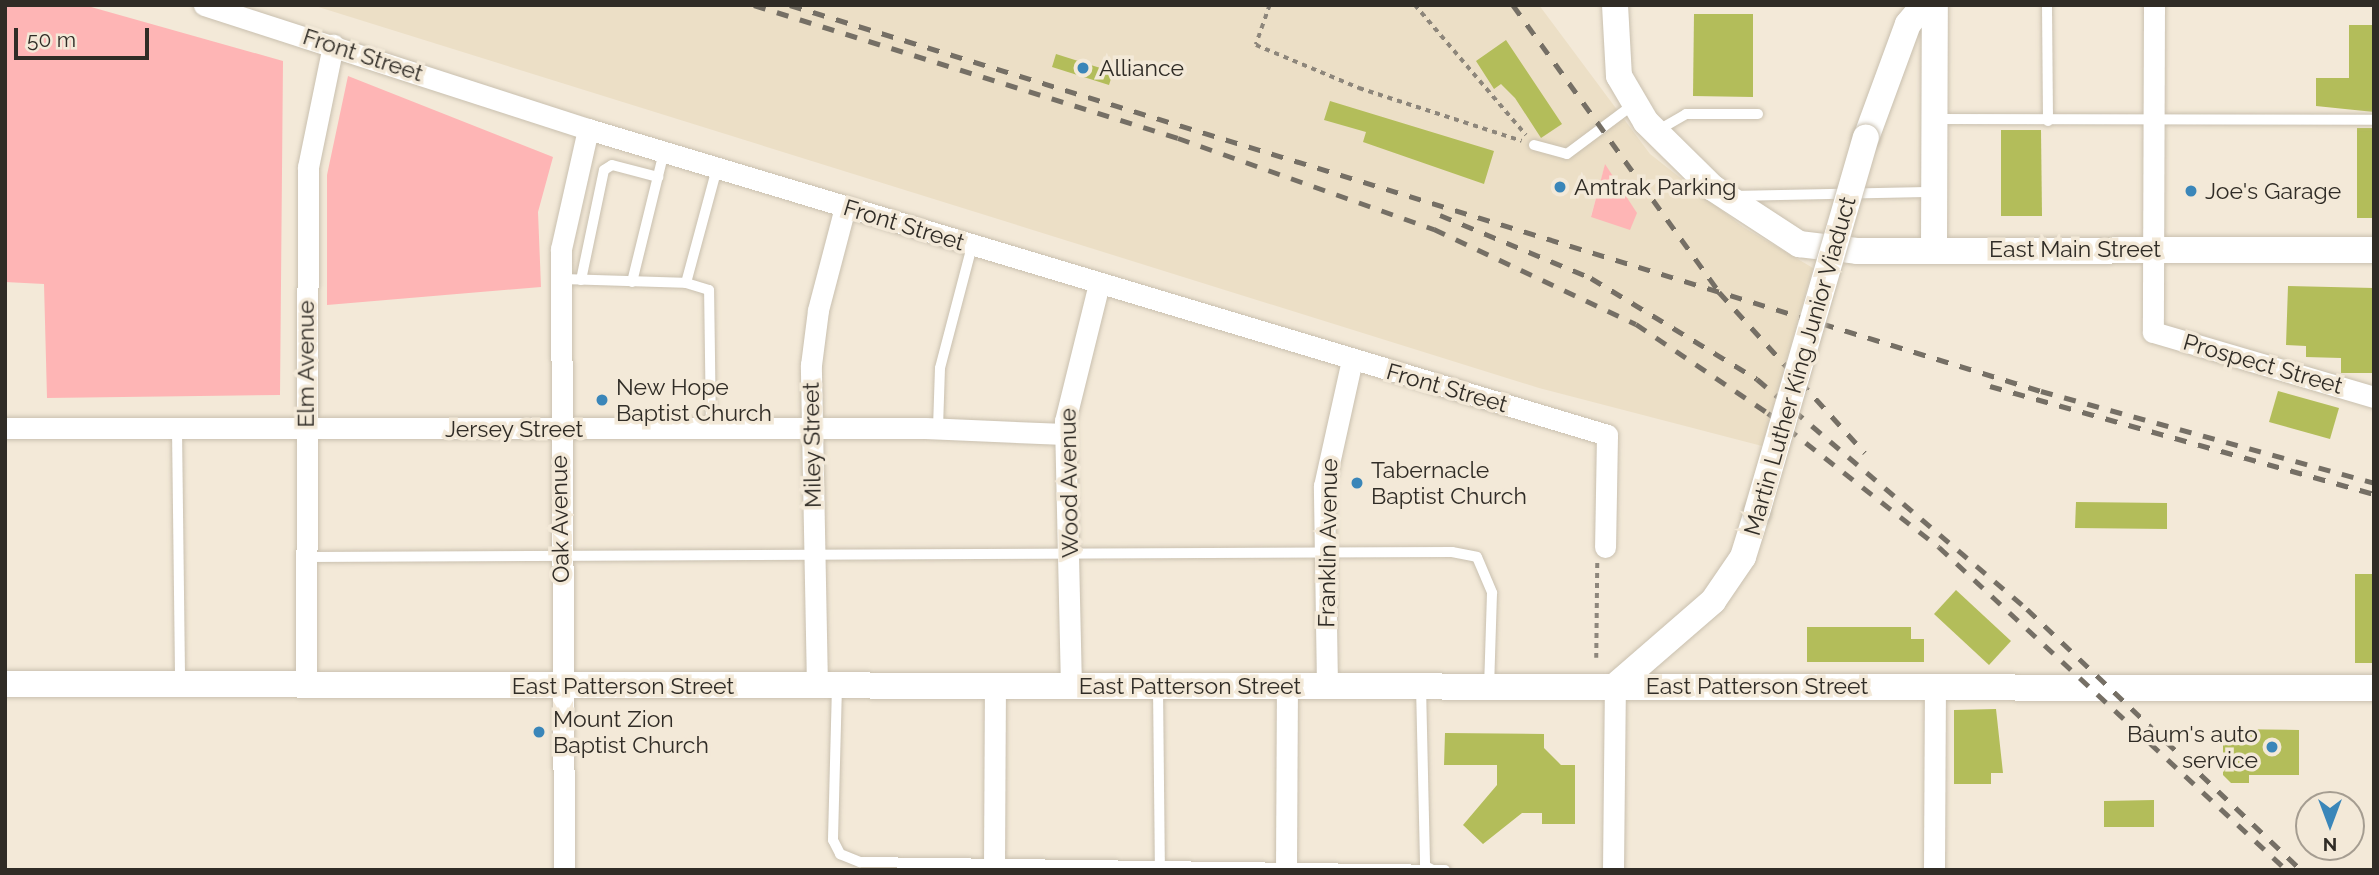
<!DOCTYPE html>
<style>
body{margin:0}
#map{position:relative;width:2379px;height:875px;overflow:hidden;background:#f3e9d8;font-family:Raleway,sans-serif}
div>[style]{position:absolute}
.built>*{inset:0;background:#ecdfc6}
.green>*{inset:0;background:#feb5b5}
.building>*{inset:0;background:#b3bd5a}
.path>*{height:3.5px;margin-top:-1.75px;transform-origin:0;background:repeating-linear-gradient(90deg,#8d867b 0 5px,transparent 0 10px)}
.roads{filter:drop-shadow(0 0 2px #c9c0af) drop-shadow(0 0 2px #c9c0af)}
.service>*{height:10px;margin:-5px;padding:0 5px;transform-origin:5px;border-radius:5px;background:#fff}
.minor>*{height:21px;margin:-10.5px;padding:0 10.5px;transform-origin:10.5px;border-radius:10.5px;background:#fff}
.tertiary>*{height:26px;margin:-13px;padding:0 13px;transform-origin:13px;border-radius:13px;background:#fff}
.rail>*{height:5px;margin-top:-2.5px;transform-origin:0;background:repeating-linear-gradient(90deg,#756f65 0 12px,transparent 0 24px)}
.bridges{filter:drop-shadow(0 0 2px #c9c0af) drop-shadow(0 0 2px #c9c0af)}
.tertiary-bridge>*{height:26px;margin:-13px;padding:0 13px;transform-origin:13px;border-radius:13px;background:#fff}
.dots>*{width:19px;height:19px;translate:-50% -50%;box-sizing:border-box;border:4px solid #f3e9d8;border-radius:50%}
span{translate:-50% -50%;white-space:nowrap;text-align:center;line-height:1.15;-webkit-text-stroke:7px #f3e9d8;paint-order:stroke}
.street-label{font-size:23px;color:#302c26}
.poi-label{font-size:23px;color:#302c26}
.left{translate:0 -50%;text-align:left}
.right{translate:-100% -50%;text-align:right}
.frame{position:absolute;inset:0;border:7px solid #302c26;pointer-events:none}
.north{position:absolute;left:2295px;top:791px;width:70px;height:70px;box-sizing:border-box;background:#f3e9d8;border:2px solid #a59d91;border-radius:50%;rotate:180deg;font-size:19px;font-weight:700;line-height:28px;text-align:center;color:#302c26}
.north::after{content:'';display:block;margin:auto;width:24px;height:32px;background:#3a86b9;clip-path:polygon(50% 0,100% 100%,50% 72%,0 100%)}
.scale{position:absolute;left:14px;top:28px;width:135px;height:32px;box-sizing:border-box;border:4px solid #302c26;border-top:0;padding-left:9px;font-size:21px;line-height:24px;white-space:nowrap;color:#302c26;-webkit-text-stroke:5px #f3e9d8;paint-order:stroke}
</style>
<div id="map">
<div class="built">
<div style="clip-path:polygon(evenodd,312px 5px,1539px 5px,1650px 154px,1743px 227px,1813px 268px,1762px 446px,1539px 388px,312px 5px,1605px 165px,1630px 229px,1591px 216px,1605px 165px)"></div>
</div>
<div class="green">
<div style="clip-path:polygon(5px 5px,84px 5px,283px 61px,280px 395px,47px 398px,44px 284px,5px 282px)"></div>
<div style="clip-path:polygon(348px 76px,553px 157px,538px 212px,541px 287px,327px 305px,327px 175px)"></div>
<div style="clip-path:polygon(1605px 164px,1637px 213px,1630px 230px,1591px 217px)"></div>
</div>
<div class="building">
<div style="clip-path:polygon(1694px 14px,1753px 14px,1753px 97px,1693px 96px)"></div>
<div style="clip-path:polygon(2349px 25px,2374px 25px,2374px 112px,2316px 106px,2316px 78px,2349px 78px)"></div>
<div style="clip-path:polygon(1506px 40px,1562px 124px,1541px 138px,1515px 98px,1501px 84px,1494px 89px,1476px 61px)"></div>
<div style="clip-path:polygon(1056px 54px,1113px 72px,1109px 85px,1052px 67px)"></div>
<div style="clip-path:polygon(1330px 101px,1494px 151px,1484px 184px,1363px 142px,1366px 132px,1324px 120px)"></div>
<div style="clip-path:polygon(2357px 128px,2374px 128px,2374px 218px,2357px 218px)"></div>
<div style="clip-path:polygon(2001px 130px,2041px 130px,2042px 216px,2001px 216px)"></div>
<div style="clip-path:polygon(2288px 286px,2374px 288px,2374px 373px,2341px 373px,2341px 358px,2306px 357px,2306px 346px,2286px 345px)"></div>
<div style="clip-path:polygon(2278px 391px,2339px 408px,2330px 439px,2269px 422px)"></div>
<div style="clip-path:polygon(2076px 502px,2167px 503px,2167px 529px,2075px 528px)"></div>
<div style="clip-path:polygon(2355px 574px,2374px 574px,2374px 663px,2355px 663px)"></div>
<div style="clip-path:polygon(1956px 590px,2011px 641px,1989px 665px,1934px 614px)"></div>
<div style="clip-path:polygon(1807px 627px,1911px 627px,1911px 639px,1924px 639px,1924px 662px,1807px 662px)"></div>
<div style="clip-path:polygon(1996px 709px,2003px 773px,1991px 773px,1991px 784px,1954px 784px,1954px 710px)"></div>
<div style="clip-path:polygon(2223px 729px,2299px 730px,2299px 775px,2249px 775px,2249px 783px,2231px 783px,2223px 775px)"></div>
<div style="clip-path:polygon(1445px 733px,1544px 734px,1544px 748px,1561px 765px,1575px 765px,1575px 824px,1542px 824px,1542px 813px,1522px 813px,1483px 844px,1463px 825px,1497px 785px,1497px 765px,1444px 765px)"></div>
<div style="clip-path:polygon(2154px 800px,2154px 827px,2104px 827px,2104px 801px)"></div>
</div>
<div class="path">
<div style="left:1270px;top:5px;width:42px;rotate:109.3deg"></div>
<div style="left:1256px;top:45px;width:112px;rotate:22.7deg"></div>
<div style="left:1359px;top:88px;width:171px;rotate:18deg"></div>
<div style="left:1415px;top:5px;width:171px;rotate:49.5deg"></div>
<div style="left:1596px;top:658px;width:96px;rotate:-89.4deg"></div>
</div>
<div class="roads">
<div class="service">
<div style="left:2047px;top:5px;width:116px;rotate:89.5deg"></div>
<div style="left:1936px;top:119px;width:438px;rotate:0.1deg"></div>
<div style="left:1655px;top:132px;width:36px;rotate:-30deg"></div>
<div style="left:1686px;top:114px;width:72px"></div>
<div style="left:1534px;top:145px;width:34px;rotate:15deg"></div>
<div style="left:1567px;top:154px;width:84px;rotate:-36.7deg"></div>
<div style="left:1737px;top:196px;width:197px;rotate:-1.2deg"></div>
<div style="left:560px;top:279px;width:126px;rotate:1.8deg"></div>
<div style="left:581px;top:280px;width:112px;rotate:-78.2deg"></div>
<div style="left:604px;top:170px;width:9px;rotate:-32deg"></div>
<div style="left:612px;top:165px;width:48px;rotate:14.6deg"></div>
<div style="left:632px;top:282px;width:134px;rotate:-76.2deg"></div>
<div style="left:711px;top:428px;width:138px;rotate:-90.8deg"></div>
<div style="left:709px;top:290px;width:24px;rotate:-163deg"></div>
<div style="left:686px;top:283px;width:119px;rotate:-74.9deg"></div>
<div style="left:938px;top:428px;width:60px;rotate:-88.1deg"></div>
<div style="left:940px;top:368px;width:126px;rotate:-75.3deg"></div>
<div style="left:177px;top:429px;width:256px;rotate:89.3deg"></div>
<div style="left:306px;top:557px;width:1146px;rotate:-0.25deg"></div>
<div style="left:1452px;top:552px;width:25px;rotate:11deg"></div>
<div style="left:1477px;top:557px;width:39px;rotate:67deg"></div>
<div style="left:1492px;top:593px;width:93px;rotate:91.8deg"></div>
<div style="left:837px;top:686px;width:154px;rotate:91.5deg"></div>
<div style="left:833px;top:840px;width:16px;rotate:63deg"></div>
<div style="left:840px;top:854px;width:22px;rotate:22deg"></div>
<div style="left:860px;top:862px;width:585px;rotate:0.78deg"></div>
<div style="left:1421px;top:686px;width:180px;rotate:88.7deg"></div>
<div style="left:1425px;top:866px;width:7px;rotate:27deg"></div>
<div style="left:1158px;top:687px;width:183px;rotate:89.4deg"></div>
</div>
<div class="minor">
<div style="left:204px;top:5px;width:404px;rotate:17.9deg"></div>
<div style="left:588px;top:129px;width:1064px;rotate:16.71deg"></div>
<div style="left:1607px;top:435px;width:112px;rotate:91deg"></div>
<div style="left:2154px;top:5px;width:327px;rotate:90.2deg"></div>
<div style="left:2153px;top:332px;width:230px;rotate:16.4deg"></div>
<div style="left:5px;top:428px;width:920px"></div>
<div style="left:925px;top:428px;width:140px;rotate:2.5deg"></div>
<div style="left:306px;top:685px;width:518px;rotate:-89.78deg"></div>
<div style="left:308px;top:167px;width:125px;rotate:-78.4deg"></div>
<div style="left:817px;top:686px;width:321px;rotate:-91.1deg"></div>
<div style="left:811px;top:365px;width:55px;rotate:-82.7deg"></div>
<div style="left:818px;top:310px;width:106px;rotate:-75.3deg"></div>
<div style="left:1327px;top:686px;width:200px;rotate:-90.9deg"></div>
<div style="left:1324px;top:486px;width:129px;rotate:-77.5deg"></div>
<div style="left:1071px;top:687px;width:266px;rotate:-91.3deg"></div>
<div style="left:1065px;top:421px;width:141px;rotate:-76.1deg"></div>
<div style="left:564px;top:870px;width:621px;rotate:-90.28deg"></div>
<div style="left:561px;top:249px;width:123px;rotate:-77.3deg"></div>
<div style="left:994px;top:870px;width:183px;rotate:-89.7deg"></div>
<div style="left:1286px;top:870px;width:184px;rotate:-89.7deg"></div>
<div style="left:1613px;top:870px;width:184px;rotate:-89.4deg"></div>
<div style="left:1934px;top:870px;width:184px;rotate:-89.7deg"></div>
</div>
<div class="tertiary">
<div style="left:1615px;top:5px;width:71px;rotate:86.8deg"></div>
<div style="left:1619px;top:76px;width:53px;rotate:59.6deg"></div>
<div style="left:1646px;top:122px;width:94px;rotate:44.6deg"></div>
<div style="left:1713px;top:188px;width:103px;rotate:33.1deg"></div>
<div style="left:1799px;top:244px;width:58px;rotate:6.9deg"></div>
<div style="left:1857px;top:251px;width:517px;rotate:-0.11deg"></div>
<div style="left:1866px;top:138px;width:121px;rotate:-69.8deg"></div>
<div style="left:1908px;top:24px;width:25px;rotate:-50deg"></div>
<div style="left:1934px;top:249px;width:244px;rotate:-89.8deg"></div>
<div style="left:5px;top:684px;width:2369px;rotate:0.1deg"></div>
<div style="left:1615px;top:686px;width:130px;rotate:-40.9deg"></div>
<div style="left:1713px;top:601px;width:53px;rotate:-55.7deg"></div>
<div style="left:1743px;top:557px;width:47px;rotate:-72.7deg"></div>
</div>
</div>
<div class="rail">
<div style="left:754px;top:5px;width:444px;rotate:17.4deg"></div>
<div style="left:1178px;top:138px;width:272px;rotate:19.6deg"></div>
<div style="left:1434px;top:229px;width:223px;rotate:25.2deg"></div>
<div style="left:1636px;top:324px;width:159px;rotate:34deg"></div>
<div style="left:1768px;top:413px;width:217px;rotate:38.1deg"></div>
<div style="left:1939px;top:547px;width:474px;rotate:42.9deg"></div>
<div style="left:790px;top:5px;width:1309px;rotate:17.15deg"></div>
<div style="left:2041px;top:391px;width:345px;rotate:15.4deg"></div>
<div style="left:1513px;top:5px;width:353px;rotate:54.3deg"></div>
<div style="left:1719px;top:292px;width:217px;rotate:47.8deg"></div>
<div style="left:1440px;top:215px;width:164px;rotate:22.6deg"></div>
<div style="left:1591px;top:278px;width:194px;rotate:31.3deg"></div>
<div style="left:1757px;top:379px;width:355px;rotate:40.4deg"></div>
<div style="left:2027px;top:609px;width:378px;rotate:43.6deg"></div>
<div style="left:1990px;top:386px;width:399px;rotate:15.7deg"></div>
</div>
<div class="bridges">
<div class="tertiary-bridge">
<div style="left:1757px;top:512px;width:390px;rotate:-73.8deg"></div>
</div>
</div>
<div class="dots">
<div style="left:1083px;top:68px;background:#3a86b9"></div>
<div style="left:1560px;top:187px;background:#3a86b9"></div>
<div style="left:2191px;top:191px;background:#3a86b9"></div>
<div style="left:602px;top:400px;background:#3a86b9"></div>
<div style="left:1357px;top:483px;background:#3a86b9"></div>
<div style="left:539px;top:732px;background:#3a86b9"></div>
<div style="left:2272px;top:747px;background:#3a86b9"></div>
</div>
<div class="street-label">
<span style="left:363px;top:55px;rotate:18deg">Front Street</span>
<span style="left:904px;top:225px;rotate:17deg">Front Street</span>
<span style="left:2075px;top:249px">East Main Street</span>
<span style="left:306px;top:364px;rotate:-90deg">Elm Avenue</span>
<span style="left:2263px;top:364px;rotate:16deg">Prospect Street</span>
<span style="left:1800px;top:366px;rotate:-74deg">Martin Luther King Junior Viaduct</span>
<span style="left:1447px;top:388px;rotate:16deg">Front Street</span>
<span style="left:514px;top:429px">Jersey Street</span>
<span style="left:812px;top:445px;rotate:-91deg">Miley Street</span>
<span style="left:1069px;top:483px;rotate:-91deg">Wood Avenue</span>
<span style="left:560px;top:519px;rotate:-91deg">Oak Avenue</span>
<span style="left:1328px;top:543px;rotate:-89deg">Franklin Avenue</span>
<span style="left:623px;top:686px">East Patterson Street</span>
<span style="left:1190px;top:686px">East Patterson Street</span>
<span style="left:1757px;top:686px">East Patterson Street</span>
</div>
<div class="poi-label">
<span class="left" style="left:1099px;top:68px">Alliance</span>
<span class="left" style="left:1574px;top:187px">Amtrak Parking</span>
<span class="left" style="left:2205px;top:191px">Joe's Garage</span>
<span class="left" style="left:616px;top:400px">New Hope<br>Baptist Church</span>
<span class="left" style="left:1371px;top:483px">Tabernacle<br>Baptist Church</span>
<span class="left" style="left:553px;top:732px">Mount Zion<br>Baptist Church</span>
<span class="right" style="left:2258px;top:747px">Baum's auto<br>service</span>
</div>
<div class="frame"></div>
<div class="north">N</div>
<div class="scale">50 m</div>
</div>
